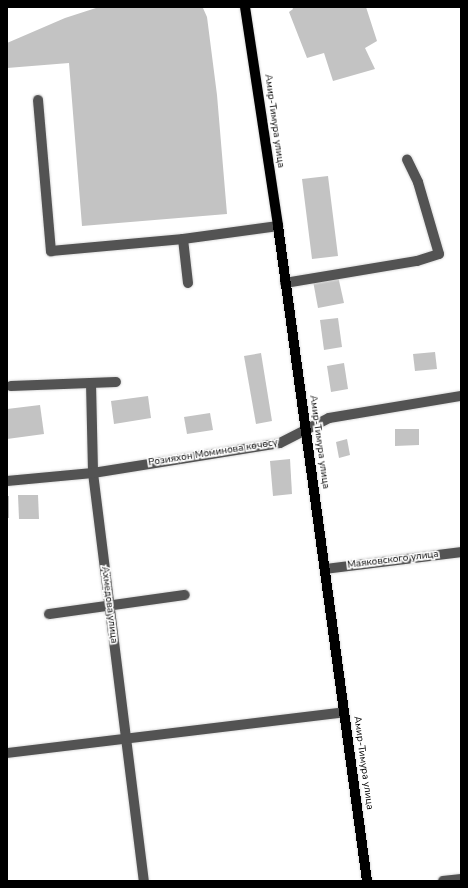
<!DOCTYPE html>
<meta charset="utf-8">
<style>
body{margin:0}
#map{position:relative;width:468px;height:888px;overflow:hidden;background:#fff;font-family:"Nunito Sans",sans-serif}
div>[style]{position:absolute}
.building>*{inset:0;background:#c3c3c3}
.roads{filter:drop-shadow(0 0 1px #dbdbdb) drop-shadow(0 0 1px #dbdbdb)}
.minor>*{height:10px;margin:-5px;padding:0 5px;transform-origin:5px;border-radius:5px;background:#535353}
.major>*{height:10px;margin:-5px;padding:0 5px;transform-origin:5px;border-radius:5px;background:#000}
span{translate:-50% -50%;white-space:nowrap;text-align:center;line-height:1.15;-webkit-text-stroke:3.5px #fff;paint-order:stroke}
.street-label{font-size:10px;color:#000}
.frame{position:absolute;inset:0;border:8px solid #000;pointer-events:none}
</style>
<div id="map">
<div class="building">
<div style="clip-path:polygon(99px 7px,203px 8px,207px 17px,217px 95px,227px 214px,82px 226px,69px 63px,7px 68px,7px 43px,65px 18px)"></div>
<div style="clip-path:polygon(292px 7px,366px 7px,377px 41px,365px 48px,375px 69px,333px 81px,324px 53px,307px 58px,289px 12px,293px 9px)"></div>
<div style="clip-path:polygon(328px 176px,338px 256px,312px 259px,302px 179px)"></div>
<div style="clip-path:polygon(338px 276px,344px 303px,318px 308px,313px 281px)"></div>
<div style="clip-path:polygon(338px 318px,342px 347px,324px 350px,320px 320px)"></div>
<div style="clip-path:polygon(435px 352px,437px 369px,415px 371px,413px 354px)"></div>
<div style="clip-path:polygon(261px 353px,272px 421px,256px 424px,244px 356px)"></div>
<div style="clip-path:polygon(344px 363px,348px 389px,331px 392px,327px 366px)"></div>
<div style="clip-path:polygon(148px 396px,151px 418px,114px 424px,111px 401px)"></div>
<div style="clip-path:polygon(40px 405px,44px 434px,7px 439px,7px 409px)"></div>
<div style="clip-path:polygon(210px 413px,213px 430px,187px 434px,184px 417px)"></div>
<div style="clip-path:polygon(395px 429px,419px 429px,419px 445px,395px 446px)"></div>
<div style="clip-path:polygon(347px 439px,350px 455px,339px 458px,336px 442px)"></div>
<div style="clip-path:polygon(290px 459px,292px 494px,273px 496px,270px 461px)"></div>
<div style="clip-path:polygon(18px 495px,38px 495px,39px 519px,19px 519px)"></div>
<div style="clip-path:polygon(7px 496px,9px 496px,9px 518px,7px 518px)"></div>
</div>
<div class="roads">
<div class="minor">
<div style="left:38px;top:100px;width:152px;rotate:85.1deg"></div>
<div style="left:51px;top:251px;width:133px;rotate:-5.2deg"></div>
<div style="left:188px;top:283px;width:44px;rotate:-96.5deg"></div>
<div style="left:183px;top:239px;width:96px;rotate:-7.8deg"></div>
<div style="left:285px;top:283px;width:134px;rotate:-9.5deg"></div>
<div style="left:417px;top:261px;width:23px;rotate:-18deg"></div>
<div style="left:439px;top:254px;width:75px;rotate:-106.3deg"></div>
<div style="left:418px;top:182px;width:25px;rotate:-116deg"></div>
<div style="left:91px;top:383px;width:90px;rotate:88.7deg"></div>
<div style="left:93px;top:473px;width:411px;rotate:82.9deg"></div>
<div style="left:11px;top:386px;width:105px;rotate:-2.2deg"></div>
<div style="left:7px;top:481px;width:86px;rotate:-5.3deg"></div>
<div style="left:93px;top:473px;width:189px;rotate:-9.1deg"></div>
<div style="left:280px;top:443px;width:55px;rotate:-27deg"></div>
<div style="left:329px;top:418px;width:134px;rotate:-9.5deg"></div>
<div style="left:325px;top:569px;width:137px;rotate:-7.1deg"></div>
<div style="left:49px;top:614px;width:137px;rotate:-8deg"></div>
<div style="left:7px;top:753px;width:339px;rotate:-6.9deg"></div>
<div style="left:443px;top:881px;width:18px;rotate:-6deg"></div>
</div>
<div class="major">
<div style="left:245px;top:7px;width:221px;rotate:81.4deg"></div>
<div style="left:278px;top:226px;width:661px;rotate:82.26deg"></div>
</div>
</div>
<div class="street-label">
<span style="left:274px;top:121px;rotate:82deg">Амир-Тимура улица</span>
<span style="left:319px;top:442px;rotate:82deg">Амир-Тимура улица</span>
<span style="left:213px;top:453px;rotate:-9deg">Розияхон Моминова көчөсү</span>
<span style="left:393px;top:560px;rotate:-7deg">Маяковского улица</span>
<span style="left:109px;top:605px;rotate:83deg">Ахмедова улица</span>
<span style="left:363px;top:763px;rotate:82deg">Амир-Тимура улица</span>
</div>
<div class="frame"></div>
</div>
